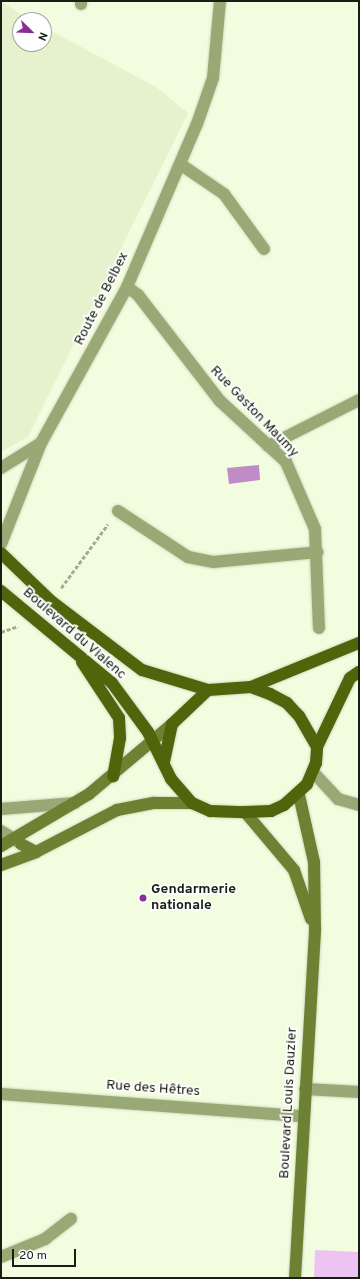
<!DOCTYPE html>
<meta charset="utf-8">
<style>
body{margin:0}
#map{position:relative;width:360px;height:1279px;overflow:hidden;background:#f2fcde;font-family:Overpass,sans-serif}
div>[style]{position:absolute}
.built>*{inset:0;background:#e6f2cd}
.green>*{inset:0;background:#edc3f1}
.water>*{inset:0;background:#c08cc6}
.path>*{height:2.5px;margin-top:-1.25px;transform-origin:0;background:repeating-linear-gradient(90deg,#a5ac95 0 4px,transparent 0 6px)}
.roads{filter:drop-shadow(0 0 1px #cfd8bd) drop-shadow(0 0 1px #cfd8bd)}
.street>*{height:12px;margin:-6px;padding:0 6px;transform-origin:6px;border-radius:6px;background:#99a976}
.secondary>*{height:12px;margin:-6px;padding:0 6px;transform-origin:6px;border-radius:6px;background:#6c8232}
.primary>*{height:12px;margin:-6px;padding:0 6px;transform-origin:6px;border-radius:6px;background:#50640c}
.dots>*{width:11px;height:11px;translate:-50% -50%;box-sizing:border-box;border:2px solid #fff;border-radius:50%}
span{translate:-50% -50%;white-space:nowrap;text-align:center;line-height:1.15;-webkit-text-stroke:3.5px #fff;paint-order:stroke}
.street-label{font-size:14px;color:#191d12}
.poi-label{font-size:14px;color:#191d12;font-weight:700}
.left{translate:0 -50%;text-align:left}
.frame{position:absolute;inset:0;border:2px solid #191d12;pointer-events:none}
.north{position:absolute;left:12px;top:12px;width:40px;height:40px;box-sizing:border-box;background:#fff;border:1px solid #a3a5a0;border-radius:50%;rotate:113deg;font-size:11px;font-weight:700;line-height:16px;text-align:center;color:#191d12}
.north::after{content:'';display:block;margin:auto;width:14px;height:18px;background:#8b2d97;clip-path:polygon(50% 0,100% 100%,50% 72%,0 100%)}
.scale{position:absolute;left:12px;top:1249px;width:64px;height:18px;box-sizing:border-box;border:2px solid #191d12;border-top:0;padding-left:5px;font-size:12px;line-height:14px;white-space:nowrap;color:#191d12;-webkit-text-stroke:3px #fff;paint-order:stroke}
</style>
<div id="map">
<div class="built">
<div style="clip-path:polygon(1px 1px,30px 20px,20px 20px,20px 44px,44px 44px,44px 27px,156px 87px,188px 113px,28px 437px,1px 452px)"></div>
</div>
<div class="green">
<div style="clip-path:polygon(315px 1250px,359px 1252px,359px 1278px,314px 1278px)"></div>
</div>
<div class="water">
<div style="clip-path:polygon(259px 465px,260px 480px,229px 484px,227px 468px)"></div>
</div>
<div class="path">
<div style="left:61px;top:588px;width:79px;rotate:-53.7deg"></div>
<div style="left:1px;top:632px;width:18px;rotate:-19deg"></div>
</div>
<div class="roads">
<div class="street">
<div style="left:81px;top:1px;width:3px;rotate:90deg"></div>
<div style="left:180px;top:164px;width:53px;rotate:34.3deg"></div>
<div style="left:224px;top:194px;width:68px;rotate:54deg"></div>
<div style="left:127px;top:287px;width:14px;rotate:36deg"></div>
<div style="left:138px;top:295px;width:134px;rotate:52.3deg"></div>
<div style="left:220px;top:401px;width:90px;rotate:42.7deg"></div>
<div style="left:286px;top:462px;width:73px;rotate:66.6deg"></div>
<div style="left:315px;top:529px;width:99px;rotate:87.7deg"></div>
<div style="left:268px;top:446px;width:102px;rotate:-26.8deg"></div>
<div style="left:1px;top:468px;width:47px;rotate:-32deg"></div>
<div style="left:118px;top:511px;width:84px;rotate:33.3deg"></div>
<div style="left:188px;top:557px;width:25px;rotate:11deg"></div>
<div style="left:213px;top:562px;width:105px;rotate:-5.4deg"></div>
<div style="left:1px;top:544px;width:109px;rotate:-68.4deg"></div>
<div style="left:41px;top:443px;width:178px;rotate:-61.1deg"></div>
<div style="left:127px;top:287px;width:177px;rotate:-66.8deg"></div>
<div style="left:197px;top:124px;width:49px;rotate:-70.8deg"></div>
<div style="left:213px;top:78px;width:77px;rotate:-84.8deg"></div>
<div style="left:313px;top:772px;width:37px;rotate:47deg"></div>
<div style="left:338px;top:799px;width:22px;rotate:16deg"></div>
<div style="left:1px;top:809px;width:74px;rotate:-4.6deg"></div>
<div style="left:1px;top:831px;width:22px;rotate:32deg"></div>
<div style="left:305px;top:1089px;width:54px;rotate:3.2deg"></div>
<div style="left:1px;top:1094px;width:303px;rotate:4.2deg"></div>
<div style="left:1px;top:1257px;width:48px;rotate:-22.2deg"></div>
<div style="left:45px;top:1239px;width:33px;rotate:-38deg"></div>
</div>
<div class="secondary">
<div style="left:245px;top:812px;width:76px;rotate:49.8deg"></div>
<div style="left:294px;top:870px;width:52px;rotate:70.9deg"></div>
<div style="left:21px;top:844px;width:17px;rotate:28deg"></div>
<div style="left:36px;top:852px;width:91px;rotate:-27.4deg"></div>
<div style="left:117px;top:810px;width:38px;rotate:-11deg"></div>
<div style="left:154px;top:803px;width:38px"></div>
<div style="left:1px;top:846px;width:102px;rotate:-30.6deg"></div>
<div style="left:89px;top:794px;width:109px;rotate:-40.1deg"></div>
<div style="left:1px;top:865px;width:37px;rotate:-20deg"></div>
<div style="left:295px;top:1278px;width:349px;rotate:-86.7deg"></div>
<div style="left:315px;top:930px;width:68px;rotate:-90.8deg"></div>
<div style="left:314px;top:862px;width:69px;rotate:-102.6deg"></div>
</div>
<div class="primary">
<div style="left:1px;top:553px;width:69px;rotate:43.8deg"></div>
<div style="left:51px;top:601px;width:114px;rotate:37.2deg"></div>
<div style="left:142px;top:670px;width:69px;rotate:16.9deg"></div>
<div style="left:1px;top:591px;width:144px;rotate:39.7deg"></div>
<div style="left:112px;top:683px;width:61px;rotate:53.7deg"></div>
<div style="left:148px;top:732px;width:52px;rotate:63.9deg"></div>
<div style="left:171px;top:779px;width:32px;rotate:49deg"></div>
<div style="left:192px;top:803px;width:20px;rotate:24deg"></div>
<div style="left:210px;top:811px;width:35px;rotate:2deg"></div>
<div style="left:245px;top:812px;width:26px;rotate:-2deg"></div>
<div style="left:271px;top:811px;width:14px;rotate:-25deg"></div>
<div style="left:284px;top:805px;width:31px;rotate:-42deg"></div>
<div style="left:307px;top:784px;width:23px;rotate:-67deg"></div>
<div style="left:316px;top:763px;width:16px;rotate:-86deg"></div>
<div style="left:317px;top:747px;width:36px;rotate:-120deg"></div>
<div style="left:299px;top:716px;width:18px;rotate:-133deg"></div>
<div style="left:287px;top:703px;width:19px;rotate:-152deg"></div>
<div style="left:270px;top:694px;width:20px;rotate:-160deg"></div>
<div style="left:251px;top:687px;width:43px;rotate:176deg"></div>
<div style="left:208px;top:690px;width:50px;rotate:136.6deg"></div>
<div style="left:172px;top:724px;width:39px;rotate:102deg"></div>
<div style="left:82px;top:662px;width:67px;rotate:56.5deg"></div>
<div style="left:119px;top:718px;width:20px;rotate:87deg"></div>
<div style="left:120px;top:738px;width:39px;rotate:100deg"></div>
<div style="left:251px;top:687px;width:117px;rotate:-22.2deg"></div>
<div style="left:317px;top:747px;width:76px;rotate:-64.4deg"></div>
<div style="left:350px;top:678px;width:11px;rotate:-34deg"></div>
</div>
</div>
<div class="dots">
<div style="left:143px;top:898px;background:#8b2d97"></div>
</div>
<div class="street-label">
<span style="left:102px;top:299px;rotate:-63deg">Route de Belbex</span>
<span style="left:254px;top:412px;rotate:46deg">Rue Gaston Maumy</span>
<span style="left:74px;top:634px;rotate:41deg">Boulevard du Vialenc</span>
<span style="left:153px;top:1089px;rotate:4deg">Rue des Hêtres</span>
<span style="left:289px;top:1103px;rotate:-87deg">Boulevard Louis Dauzier</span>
</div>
<div class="poi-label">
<span class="left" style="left:151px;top:898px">Gendarmerie<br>nationale</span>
</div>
<div class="frame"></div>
<div class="north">N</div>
<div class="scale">20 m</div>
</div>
